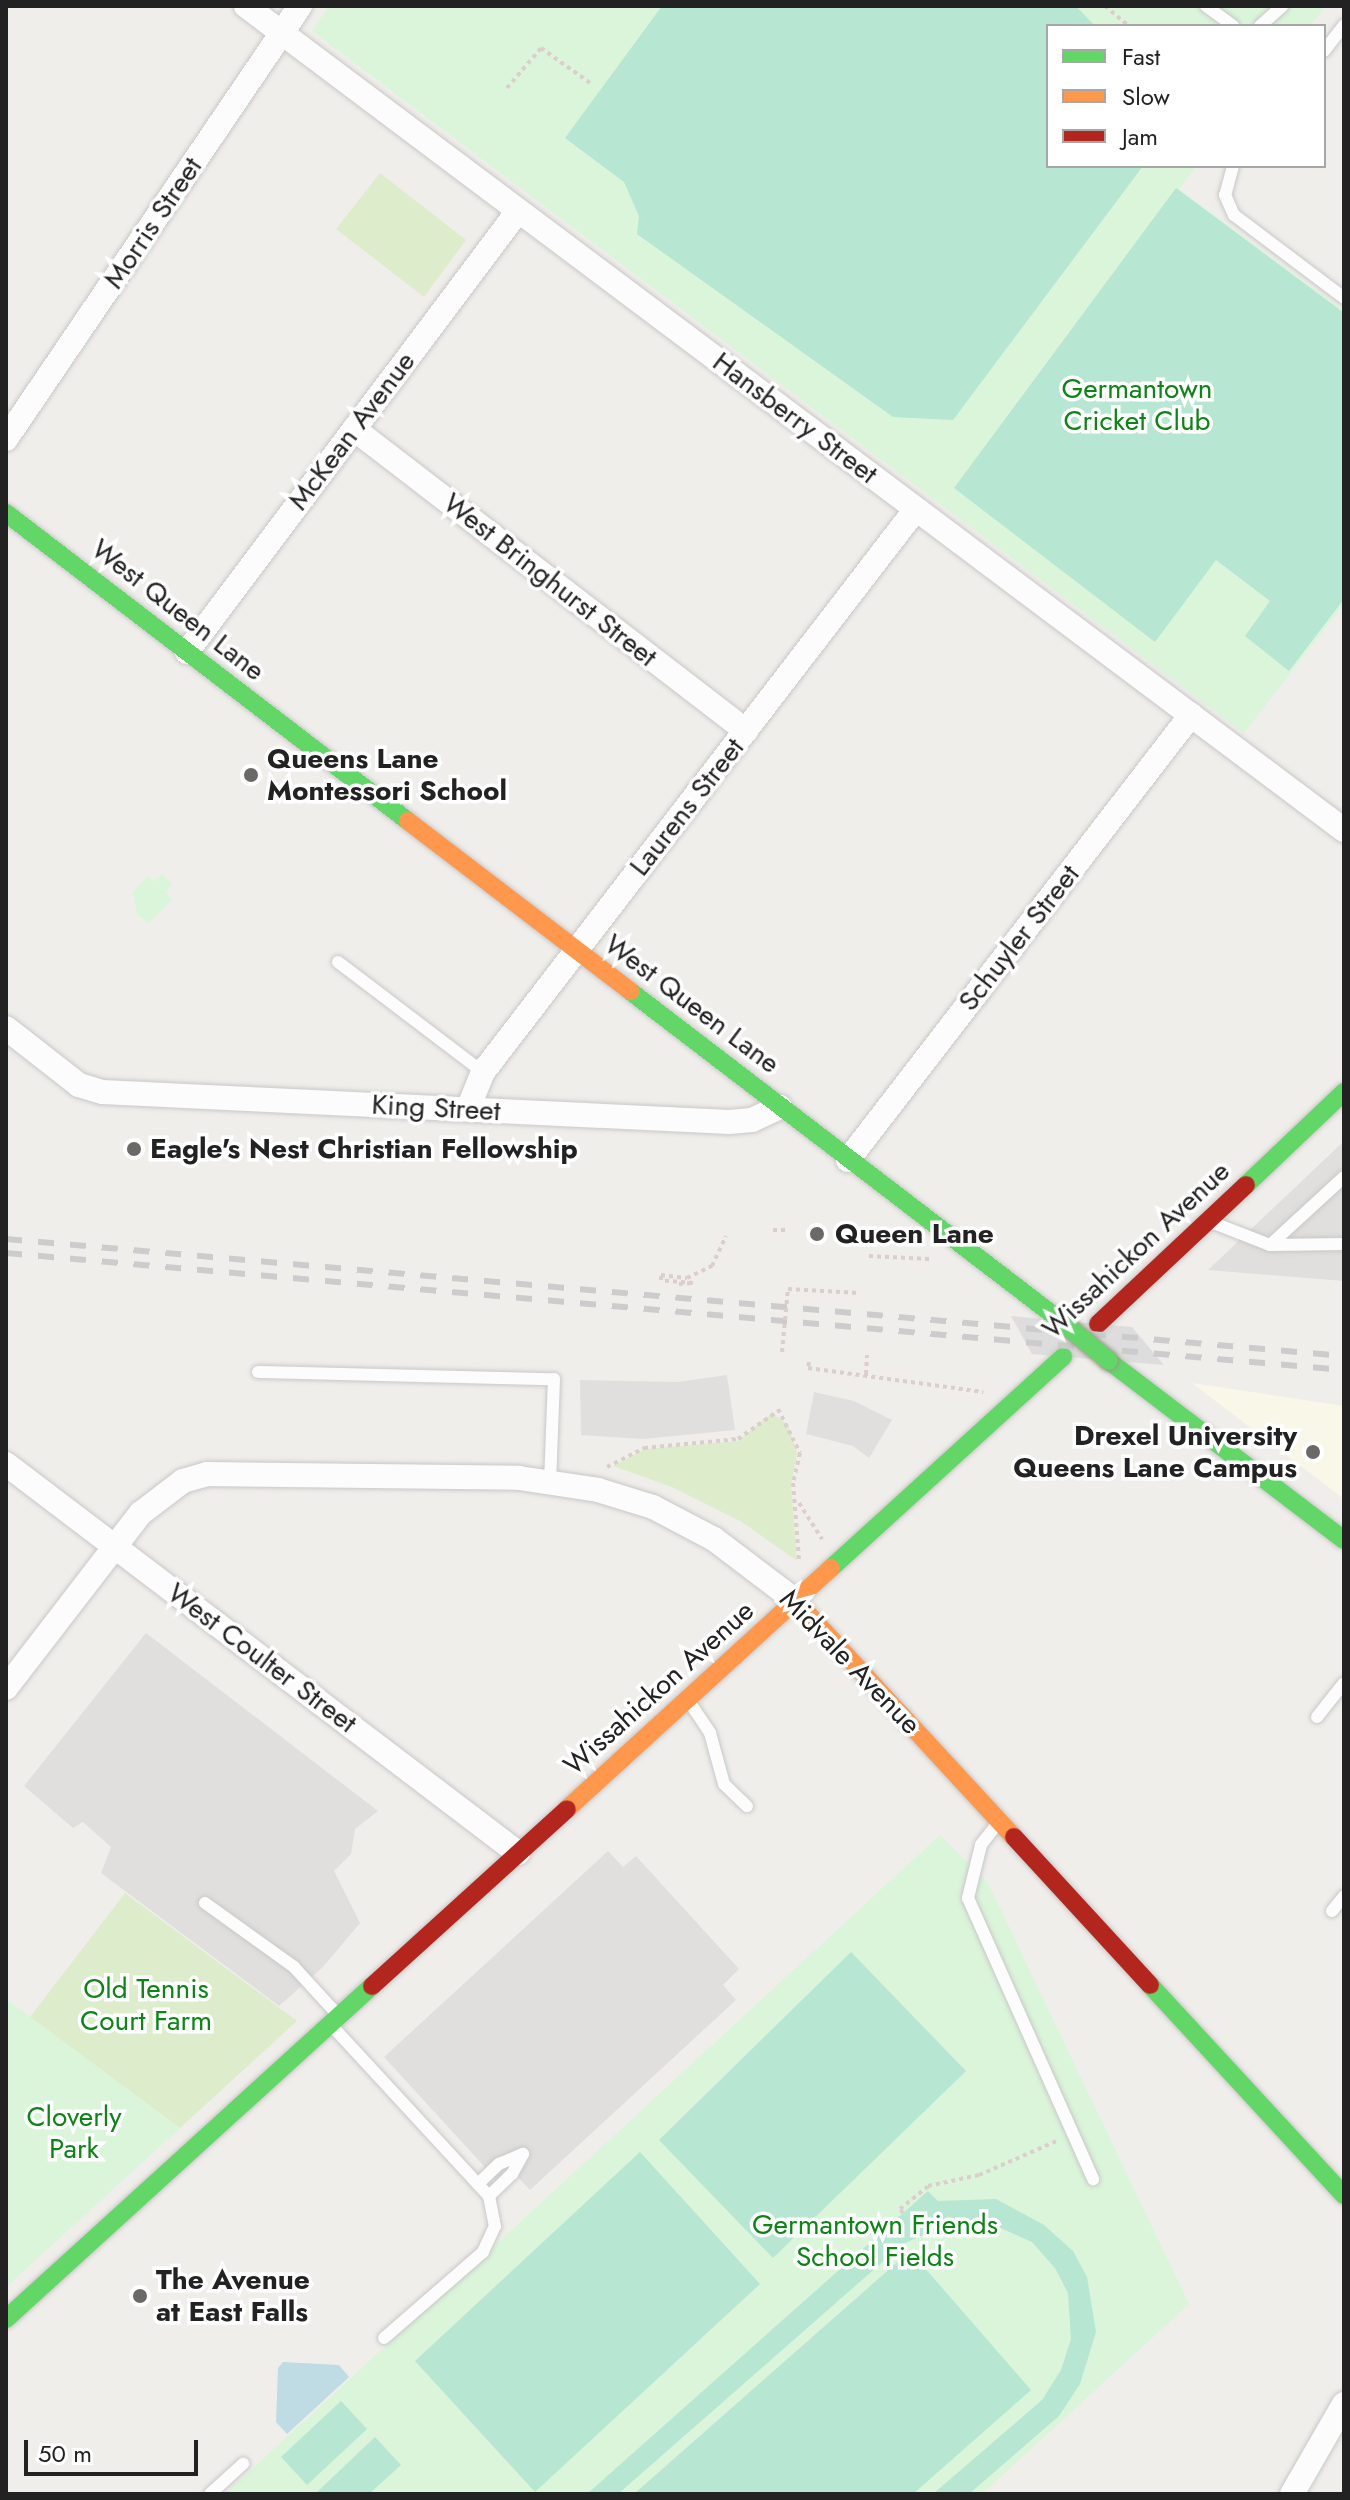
<!DOCTYPE html>
<style>
body{margin:0}
#map{position:relative;width:1350px;height:2500px;overflow:hidden;background:#f0eeeb;font-family:Jost,sans-serif}
div>[style]{position:absolute}
.education>*{inset:0;background:#f8f7e8}
.grass>*{inset:0;background:#ddeccb}
.park>*{inset:0;background:#daf5da}
.pitch>*{inset:0;background:#b7e6d2}
.parking>*{inset:0;background:#e0dfde}
.water>*{inset:0;background:#bfdbe3}
.pier>*{inset:0;background:#dedddd}
.path>*{height:4px;margin-top:-2px;transform-origin:0;background:repeating-linear-gradient(90deg,#dccecd 0 4px,transparent 0 8px)}
.roads{filter:drop-shadow(0 0 2px #c9c8c7) drop-shadow(0 0 2px #c9c8c7)}
.lane>*{height:12px;margin:-6px;padding:0 6px;transform-origin:6px;border-radius:6px;background:#fdfcfc}
.street>*{height:24px;margin:-12px;padding:0 12px;transform-origin:12px;border-radius:12px;background:#fdfcfc}
.fast>*{height:18px;margin:-9px;padding:0 9px;transform-origin:9px;border-radius:9px;background:#63d668}
.slow>*{height:18px;margin:-9px;padding:0 9px;transform-origin:9px;border-radius:9px;background:#ff974d}
.jam>*{height:18px;margin:-9px;padding:0 9px;transform-origin:9px;border-radius:9px;background:#b3261e}
.rail>*{height:6px;margin-top:-3px;transform-origin:0;background:repeating-linear-gradient(90deg,#ccc 0 16px,transparent 0 32px)}
.path-bridge>*{height:4px;margin-top:-2px;transform-origin:0;background:repeating-linear-gradient(90deg,#dccecd 0 4px,transparent 0 8px)}
.bridges{filter:drop-shadow(0 0 2px #999a82) drop-shadow(0 0 2px #999a82)}
.fast-bridge>*{height:18px;margin:-9px;padding:0 9px;transform-origin:9px;border-radius:9px;background:#63d668}
.dots>*{width:22px;height:22px;translate:-50% -50%;box-sizing:border-box;border:4px solid #fff;border-radius:50%}
span{translate:-50% -50%;white-space:nowrap;text-align:center;line-height:1.15;-webkit-text-stroke:7px #fff;paint-order:stroke}
.street-label{font-size:28px;color:#222}
.park-label{font-size:28px;color:#0c8416}
.poi-label{font-size:28px;color:#222;font-weight:700}
.left{translate:0 -50%;text-align:left}
.right{translate:-100% -50%;text-align:right}
.frame{position:absolute;inset:0;border:8px solid #222;pointer-events:none}
.legend{position:absolute;left:1046px;top:24px;width:280px;height:144px;box-sizing:border-box;background:#fff;border:2px solid #a7a7a7;margin:0;padding:10px 14px;list-style:none;font-size:24px;color:#222}
.legend li{display:flex;align-items:center;gap:16px;height:40px}
.legend b{width:40px;border:2px solid #a7a7a7}
.scale{position:absolute;left:24px;top:2440px;width:174px;height:36px;box-sizing:border-box;border:4px solid #222;border-top:0;padding-left:10px;font-size:24px;line-height:28px;white-space:nowrap;color:#222;-webkit-text-stroke:6px #fff;paint-order:stroke}
</style>
<div id="map">
<div class="education">
<div style="clip-path:polygon(1192px 1383px,1344px 1406px,1344px 1499px)"></div>
</div>
<div class="grass">
<div style="clip-path:polygon(380px 173px,466px 240px,424px 297px,336px 229px)"></div>
<div style="clip-path:polygon(772px 1413px,788px 1425px,797px 1453px,791px 1485px,797px 1561px,742px 1522px,672px 1487px,613px 1466px,645px 1449px,738px 1441px)"></div>
<div style="clip-path:polygon(125px 1893px,297px 2021px,180px 2128px,30px 2017px)"></div>
</div>
<div class="park">
<div style="clip-path:polygon(329px 6px,1326px 6px,1310px 26px,1048px 26px,1048px 166px,1196px 166px,1179px 189px,1344px 311px,1344px 604px,1244px 733px,312px 31px)"></div>
<div style="clip-path:polygon(162px 874px,172px 884px,166px 893px,172px 900px,149px 923px,137px 915px,133px 892px,148px 876px,154px 881px)"></div>
<div style="clip-path:polygon(940px 1835px,988px 1883px,1189px 2304px,982px 2494px,225px 2494px)"></div>
<div style="clip-path:polygon(6px 1999px,180px 2128px,6px 2287px)"></div>
</div>
<div class="pitch">
<div style="clip-path:polygon(662px 6px,1076px 6px,1095px 26px,1048px 26px,1048px 166px,1143px 166px,953px 420px,893px 417px,637px 234px,639px 216px,624px 182px,565px 138px)"></div>
<div style="clip-path:polygon(1176px 188px,1344px 313px,1344px 599px,1289px 671px,1245px 636px,1270px 601px,1216px 560px,1155px 642px,954px 488px)"></div>
<div style="clip-path:polygon(851px 1952px,966px 2071px,773px 2258px,659px 2140px)"></div>
<div style="clip-path:polygon(640px 2152px,760px 2284px,535px 2492px,415px 2361px)"></div>
<div style="clip-path:polygon(928px 2191px,938px 2201px,996px 2199px,1044px 2225px,1073px 2251px,1087px 2277px,1096px 2332px,1080px 2384px,1059px 2416px,969px 2494px,933px 2494px,1042px 2400px,1061px 2370px,1071px 2339px,1068px 2293px,1055px 2268px,1032px 2242px,989px 2223px,957px 2220px,903px 2244px,618px 2494px,587px 2494px)"></div>
<div style="clip-path:polygon(910px 2251px,1031px 2390px,913px 2494px,634px 2494px)"></div>
<div style="clip-path:polygon(341px 2401px,367px 2429px,307px 2485px,281px 2457px)"></div>
<div style="clip-path:polygon(375px 2437px,401px 2465px,369px 2494px,315px 2494px)"></div>
</div>
<div class="parking">
<div style="clip-path:polygon(1344px 1141px,1344px 1281px,1208px 1270px)"></div>
<div style="clip-path:polygon(727px 1375px,735px 1430px,643px 1439px,581px 1435px,580px 1380px,677px 1382px)"></div>
<div style="clip-path:polygon(814px 1392px,854px 1401px,892px 1420px,869px 1458px,853px 1446px,806px 1434px)"></div>
<div style="clip-path:polygon(146px 1633px,378px 1811px,355px 1829px,351px 1854px,334px 1871px,360px 1923px,323px 1967px,279px 2006px,101px 1873px,111px 1847px,83px 1822px,73px 1828px,24px 1786px)"></div>
<div style="clip-path:polygon(608px 1851px,623px 1867px,636px 1856px,739px 1969px,723px 1985px,736px 2000px,530px 2190px,517px 2176px,504px 2188px,384px 2057px)"></div>
</div>
<div class="water">
<div style="clip-path:polygon(283px 2362px,339px 2365px,349px 2377px,287px 2434px,276px 2422px,278px 2368px)"></div>
</div>
<div class="pier">
<div style="clip-path:polygon(1011px 1316px,1132px 1327px,1164px 1365px,1032px 1354px)"></div>
</div>
<div class="path">
<div style="left:1105px;top:6px;width:31px;rotate:40deg"></div>
<div style="left:507px;top:88px;width:52px;rotate:-49.6deg"></div>
<div style="left:541px;top:48px;width:64px;rotate:35.4deg"></div>
<div style="left:773px;top:1230px;width:12px"></div>
<div style="left:869px;top:1256px;width:61px;rotate:2.8deg"></div>
<div style="left:679px;top:1284px;width:14px;rotate:-4deg"></div>
<div style="left:693px;top:1283px;width:32px;rotate:-175deg"></div>
<div style="left:661px;top:1280px;width:5px;rotate:-90deg"></div>
<div style="left:661px;top:1275px;width:26px;rotate:7deg"></div>
<div style="left:687px;top:1278px;width:28px;rotate:-26deg"></div>
<div style="left:712px;top:1266px;width:33px;rotate:-65deg"></div>
<div style="left:788px;top:1289px;width:71px;rotate:3.2deg"></div>
<div style="left:809px;top:1362px;width:6px;rotate:99deg"></div>
<div style="left:808px;top:1368px;width:177px;rotate:7.8deg"></div>
<div style="left:866px;top:1374px;width:19px;rotate:-87deg"></div>
<div style="left:778px;top:1409px;width:49px;rotate:63.4deg"></div>
<div style="left:800px;top:1453px;width:31px;rotate:103deg"></div>
<div style="left:793px;top:1483px;width:77px;rotate:85.5deg"></div>
<div style="left:607px;top:1467px;width:42px;rotate:-27.2deg"></div>
<div style="left:644px;top:1448px;width:94px;rotate:-5.5deg"></div>
<div style="left:738px;top:1439px;width:49px;rotate:-35deg"></div>
<div style="left:799px;top:1503px;width:43px;rotate:57.4deg"></div>
<div style="left:903px;top:2213px;width:5px;rotate:-127deg"></div>
<div style="left:900px;top:2209px;width:36px;rotate:-39deg"></div>
<div style="left:928px;top:2186px;width:52px;rotate:-12.2deg"></div>
<div style="left:979px;top:2175px;width:87px;rotate:-23.6deg"></div>
</div>
<div class="roads">
<div class="lane">
<div style="left:1206px;top:6px;width:34px;rotate:36deg"></div>
<div style="left:1260px;top:26px;width:30px;rotate:-42deg"></div>
<div style="left:1324px;top:51px;width:33px;rotate:-52deg"></div>
<div style="left:1233px;top:166px;width:30px;rotate:105deg"></div>
<div style="left:1225px;top:195px;width:22px;rotate:66deg"></div>
<div style="left:1234px;top:215px;width:138px;rotate:37deg"></div>
<div style="left:338px;top:962px;width:182px;rotate:37.2deg"></div>
<div style="left:1344px;top:1177px;width:100px;rotate:137.4deg"></div>
<div style="left:1270px;top:1245px;width:74px;rotate:-0.8deg"></div>
<div style="left:1211px;top:1222px;width:63px;rotate:21.3deg"></div>
<div style="left:258px;top:1372px;width:296px;rotate:1.4deg"></div>
<div style="left:554px;top:1379px;width:102px;rotate:92.2deg"></div>
<div style="left:690px;top:1703px;width:36px;rotate:56deg"></div>
<div style="left:710px;top:1733px;width:53px;rotate:74.6deg"></div>
<div style="left:724px;top:1784px;width:32px;rotate:44deg"></div>
<div style="left:1317px;top:1717px;width:43px;rotate:-51.5deg"></div>
<div style="left:998px;top:1823px;width:28px;rotate:128deg"></div>
<div style="left:981px;top:1845px;width:55px;rotate:103.8deg"></div>
<div style="left:968px;top:1898px;width:308px;rotate:66deg"></div>
<div style="left:205px;top:1903px;width:110px;rotate:35.7deg"></div>
<div style="left:294px;top:1967px;width:64px;rotate:47.5deg"></div>
<div style="left:1332px;top:1911px;width:19px;rotate:-51deg"></div>
<div style="left:332px;top:2026px;width:231px;rotate:47.3deg"></div>
<div style="left:489px;top:2196px;width:31px;rotate:79deg"></div>
<div style="left:495px;top:2226px;width:29px;rotate:115deg"></div>
<div style="left:483px;top:2252px;width:131px;rotate:139deg"></div>
<div style="left:478px;top:2184px;width:29px;rotate:-44deg"></div>
<div style="left:499px;top:2164px;width:26px;rotate:-23deg"></div>
<div style="left:489px;top:2196px;width:32px;rotate:-44deg"></div>
<div style="left:512px;top:2174px;width:23px;rotate:-61deg"></div>
<div style="left:210px;top:2494px;width:45px;rotate:-42.3deg"></div>
</div>
<div class="street">
<div style="left:246px;top:6px;width:1373px;rotate:36.89deg"></div>
<div style="left:354px;top:429px;width:495px;rotate:37.6deg"></div>
<div style="left:6px;top:439px;width:523px;rotate:-55.82deg"></div>
<div style="left:187px;top:652px;width:551px;rotate:-53.11deg"></div>
<div style="left:6px;top:1028px;width:93px;rotate:38deg"></div>
<div style="left:79px;top:1085px;width:24px;rotate:17deg"></div>
<div style="left:102px;top:1092px;width:628px;rotate:2.74deg"></div>
<div style="left:729px;top:1122px;width:23px;rotate:-5deg"></div>
<div style="left:752px;top:1120px;width:31px;rotate:-25deg"></div>
<div style="left:468px;top:1109px;width:40px;rotate:-68deg"></div>
<div style="left:483px;top:1072px;width:710px;rotate:-52.44deg"></div>
<div style="left:848px;top:1160px;width:562px;rotate:-52.38deg"></div>
<div style="left:6px;top:1464px;width:643px;rotate:37.23deg"></div>
<div style="left:6px;top:1688px;width:221px;rotate:-52.4deg"></div>
<div style="left:141px;top:1513px;width:53px;rotate:-37.3deg"></div>
<div style="left:183px;top:1481px;width:25px;rotate:-16deg"></div>
<div style="left:207px;top:1474px;width:312px;rotate:0.7deg"></div>
<div style="left:519px;top:1478px;width:80px;rotate:8.6deg"></div>
<div style="left:598px;top:1490px;width:58px;rotate:17.2deg"></div>
<div style="left:653px;top:1507px;width:69px;rotate:27.7deg"></div>
<div style="left:714px;top:1539px;width:104px;rotate:37.2deg"></div>
<div style="left:1292px;top:2494px;width:104px;rotate:-60deg"></div>
</div>
<div class="fast">
<div style="left:6px;top:513px;width:506px;rotate:37.46deg"></div>
<div style="left:630px;top:991px;width:543px;rotate:37.44deg"></div>
<div style="left:1246px;top:1185px;width:135px;rotate:-43.5deg"></div>
<div style="left:1109px;top:1361px;width:295px;rotate:37.3deg"></div>
<div style="left:831px;top:1568px;width:314px;rotate:-42.3deg"></div>
<div style="left:1150px;top:1985px;width:286px;rotate:47.3deg"></div>
<div style="left:6px;top:2319px;width:495px;rotate:-42.3deg"></div>
</div>
<div class="slow">
<div style="left:408px;top:821px;width:280px;rotate:37.4deg"></div>
<div style="left:797px;top:1602px;width:320px;rotate:47.3deg"></div>
<div style="left:567px;top:1809px;width:357px;rotate:-42.4deg"></div>
</div>
<div class="jam">
<div style="left:1098px;top:1324px;width:203px;rotate:-43.2deg"></div>
<div style="left:1014px;top:1837px;width:201px;rotate:47.4deg"></div>
<div style="left:372px;top:1986px;width:263px;rotate:-42.2deg"></div>
</div>
</div>
<div class="rail">
<div style="left:6px;top:1239px;width:1343px;rotate:5deg"></div>
<div style="left:6px;top:1253px;width:1343px;rotate:5deg"></div>
</div>
<div class="path-bridge">
<div style="left:782px;top:1352px;width:63px;rotate:-84.6deg"></div>
</div>
<div class="bridges">
<div class="fast-bridge">
<div style="left:1061px;top:1321px;width:62px;rotate:39.8deg"></div>
</div>
</div>
<div class="dots">
<div style="left:251px;top:775px;background:#6a6968"></div>
<div style="left:134px;top:1149px;background:#6a6968"></div>
<div style="left:817px;top:1234px;background:#6a6968"></div>
<div style="left:1313px;top:1452px;background:#6a6968"></div>
<div style="left:140px;top:2296px;background:#6a6968"></div>
</div>
<div class="street-label">
<span style="left:153px;top:223px;rotate:-56deg">Morris Street</span>
<span style="left:795px;top:418px;rotate:37deg">Hansberry Street</span>
<span style="left:352px;top:431px;rotate:-53deg">McKean Avenue</span>
<span style="left:550px;top:580px;rotate:38deg">West Bringhurst Street</span>
<span style="left:178px;top:610px;rotate:38deg">West Queen Lane</span>
<span style="left:687px;top:807px;rotate:-52deg">Laurens Street</span>
<span style="left:1019px;top:938px;rotate:-52deg">Schuyler Street</span>
<span style="left:692px;top:1004px;rotate:37deg">West Queen Lane</span>
<span style="left:436px;top:1108px;rotate:3deg">King Street</span>
<span style="left:1136px;top:1250px;rotate:-43deg">Wissahickon Avenue</span>
<span style="left:262px;top:1658px;rotate:37deg">West Coulter Street</span>
<span style="left:850px;top:1662px;rotate:46deg">Midvale Avenue</span>
<span style="left:659px;top:1688px;rotate:-42deg">Wissahickon Avenue</span>
</div>
<div class="park-label">
<span style="left:1137px;top:405px">Germantown<br>Cricket Club</span>
<span style="left:146px;top:2005px">Old Tennis<br>Court Farm</span>
<span style="left:74px;top:2133px">Cloverly<br>Park</span>
<span style="left:875px;top:2241px">Germantown Friends<br>School Fields</span>
</div>
<div class="poi-label">
<span class="left" style="left:267px;top:775px">Queens Lane<br>Montessori School</span>
<span class="left" style="left:150px;top:1149px">Eagle's Nest Christian Fellowship</span>
<span class="left" style="left:835px;top:1234px">Queen Lane</span>
<span class="right" style="left:1297px;top:1452px">Drexel University<br>Queens Lane Campus</span>
<span class="left" style="left:156px;top:2296px">The Avenue<br>at East Falls</span>
</div>
<div class="frame"></div>
<ul class="legend">
<li><b style="height:10px;background:#63d668"></b>Fast</li>
<li><b style="height:10px;background:#ff974d"></b>Slow</li>
<li><b style="height:10px;background:#b3261e"></b>Jam</li>
</ul>
<div class="scale">50 m</div>
</div>
